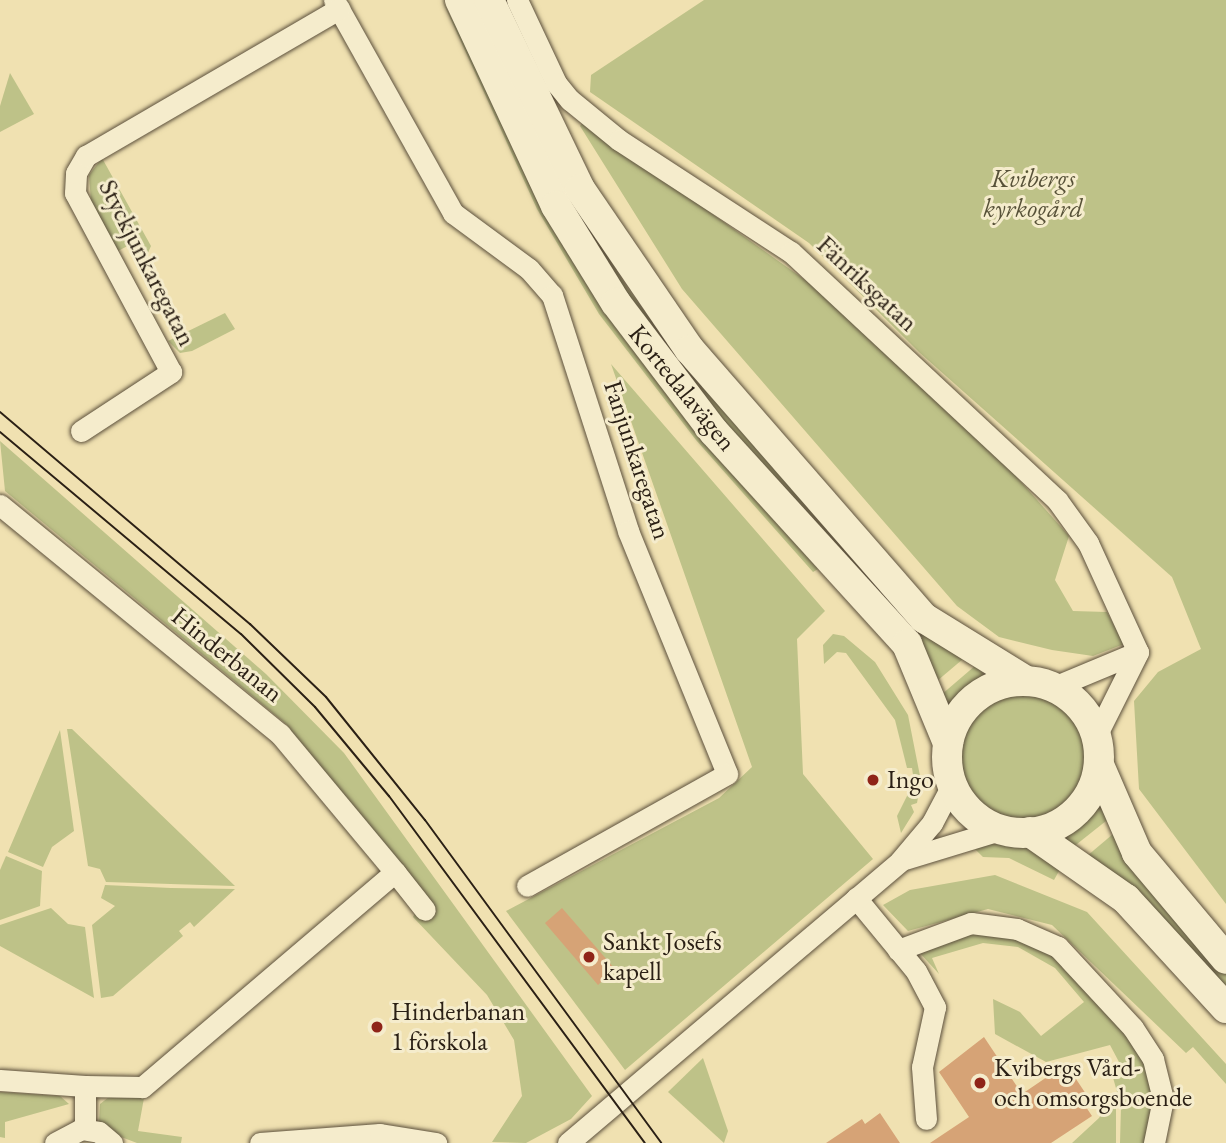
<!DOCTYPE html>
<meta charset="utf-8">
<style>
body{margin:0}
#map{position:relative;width:1226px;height:1143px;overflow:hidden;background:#f0e1b1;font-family:"EB Garamond",serif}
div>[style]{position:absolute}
.green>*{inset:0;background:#bec288}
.round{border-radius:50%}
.building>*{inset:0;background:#d6a376}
.roads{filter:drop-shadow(0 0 2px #5c503c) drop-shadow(0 0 2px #5c503c)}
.street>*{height:21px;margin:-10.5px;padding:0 10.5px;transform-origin:10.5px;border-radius:10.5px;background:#f5eccc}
.secondary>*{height:30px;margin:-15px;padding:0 15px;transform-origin:15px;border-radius:15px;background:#f5eccc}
.secondary>.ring{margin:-15px;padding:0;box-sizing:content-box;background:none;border:30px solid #f5eccc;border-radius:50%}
.tram>*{height:2px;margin:-1px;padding:0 1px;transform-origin:1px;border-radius:1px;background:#2b2015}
.dots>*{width:19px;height:19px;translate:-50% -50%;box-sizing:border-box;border:4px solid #f5eccc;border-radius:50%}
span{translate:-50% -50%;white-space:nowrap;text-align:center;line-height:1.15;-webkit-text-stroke:6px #f5eccc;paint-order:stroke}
.park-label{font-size:26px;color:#575138;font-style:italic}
.street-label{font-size:26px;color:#2b2015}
.poi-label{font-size:26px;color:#2b2015}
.left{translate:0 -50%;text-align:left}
</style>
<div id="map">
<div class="green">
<div style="clip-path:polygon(442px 0,607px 313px,676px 407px,818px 569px,813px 572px,696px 440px,599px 314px,537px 209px)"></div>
<div style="clip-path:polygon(477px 0,577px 208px,628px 289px,679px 358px,963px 659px,937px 681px,668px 357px,579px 223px)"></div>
<div style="clip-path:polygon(704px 0,1226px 0,1226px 904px,1139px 789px,1134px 701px,1158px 672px,1201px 649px,1172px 577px,920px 353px,809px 243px,590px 92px,591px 75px)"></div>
<div style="clip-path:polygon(10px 73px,34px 114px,0 132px,0 106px)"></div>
<div style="clip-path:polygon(583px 122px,829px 297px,1015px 475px,1069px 536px,1055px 580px,1073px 611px,1107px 612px,1124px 644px,1093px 656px,1052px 650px,999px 637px,957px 606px,682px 289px,580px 126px)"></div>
<div style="clip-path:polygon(102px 158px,151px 246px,147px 255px,137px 241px,118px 251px,91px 202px,89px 175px)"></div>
<div style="clip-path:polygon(225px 313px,235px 329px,192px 351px,180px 353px,168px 341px)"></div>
<div style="clip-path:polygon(611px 364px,825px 611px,797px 639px,803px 774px,873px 859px,625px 1070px,506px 911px,719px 798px,752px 767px)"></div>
<div style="clip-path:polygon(0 441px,266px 674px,344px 753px,592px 1096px,571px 1119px,526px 1143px,492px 1142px,522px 1096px,514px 1040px,487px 995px,413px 917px,425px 895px,286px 724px,5px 491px)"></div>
<div style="clip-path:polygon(833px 634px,844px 636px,875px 662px,908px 715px,921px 781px,917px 803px,911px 805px,914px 812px,901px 833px,897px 816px,914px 782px,912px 768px,907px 768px,895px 720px,846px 653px,837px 652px,824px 664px,823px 645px)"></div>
<div style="clip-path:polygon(976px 665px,984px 675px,947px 705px,941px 695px)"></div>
<div class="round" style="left:960px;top:692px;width:128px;height:128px"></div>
<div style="clip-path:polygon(67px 729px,72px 729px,235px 886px,106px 882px,100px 869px,88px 866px)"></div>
<div style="clip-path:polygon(60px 730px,74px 831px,52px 847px,43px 867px,8px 852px)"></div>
<div style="clip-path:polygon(1101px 803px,1111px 817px,1072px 848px,1062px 837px)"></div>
<div style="clip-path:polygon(1113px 834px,1226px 974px,1226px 992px,1087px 856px)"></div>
<div style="clip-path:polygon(985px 843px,1022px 845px,1064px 862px,1054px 880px,1009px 858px,983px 857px,974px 848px)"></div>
<div style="clip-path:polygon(6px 856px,42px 871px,40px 906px,0 920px,0 870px)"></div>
<div style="clip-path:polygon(995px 875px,1087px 912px,1226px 1064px,1226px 1084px,1193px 1047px,1186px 1053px,1052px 925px,988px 909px,908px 931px,883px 905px,910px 890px)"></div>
<div style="clip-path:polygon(105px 885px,171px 888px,235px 889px,194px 927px,190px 922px,179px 931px,183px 936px,113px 996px,101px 998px,92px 925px,115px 906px,101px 898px)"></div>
<div style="clip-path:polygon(51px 908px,68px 924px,85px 927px,94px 998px,0 946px,0 925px)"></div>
<div style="clip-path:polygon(973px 934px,1016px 936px,1055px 955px,1142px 1054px,1153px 1097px,1144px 1143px,1120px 1143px,1121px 1106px,1112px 1074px,1119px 1062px,1110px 1045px,1046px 1062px,995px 1034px,993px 999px,1020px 1012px,1041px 1036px,1084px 1002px,1055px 968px,1018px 947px,983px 943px,932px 958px,939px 974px,919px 952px)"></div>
<div style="clip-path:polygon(703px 1058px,728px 1131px,724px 1143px,668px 1092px)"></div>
<div style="clip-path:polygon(0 1092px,60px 1096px,69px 1104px,5px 1122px,5px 1138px,0 1137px)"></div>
<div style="clip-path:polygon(1116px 1096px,1116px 1143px,1072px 1143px,1099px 1118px,1111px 1097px)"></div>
<div style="clip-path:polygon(109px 1097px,144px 1098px,138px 1131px,182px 1137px,181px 1143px,137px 1143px,116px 1135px,99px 1123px,100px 1104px)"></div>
</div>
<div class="building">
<div style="clip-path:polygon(562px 908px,615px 969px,598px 985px,545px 923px)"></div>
<div style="clip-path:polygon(984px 1037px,1022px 1094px,1066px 1064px,1086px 1094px,1080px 1098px,1092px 1116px,1051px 1143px,930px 1143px,969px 1117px,939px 1072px)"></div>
<div style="clip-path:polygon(880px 1113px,900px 1143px,826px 1143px,862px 1119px,865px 1124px)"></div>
</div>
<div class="roads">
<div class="street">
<div style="left:334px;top:0;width:244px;rotate:60.8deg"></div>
<div style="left:453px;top:213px;width:94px;rotate:36.4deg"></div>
<div style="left:529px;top:269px;width:35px;rotate:49deg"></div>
<div style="left:552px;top:295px;width:248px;rotate:72.1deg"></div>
<div style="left:628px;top:531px;width:262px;rotate:67.8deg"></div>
<div style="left:727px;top:774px;width:229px;rotate:150.8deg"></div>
<div style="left:517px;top:0;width:92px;rotate:64.8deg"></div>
<div style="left:556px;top:83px;width:22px;rotate:51deg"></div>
<div style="left:570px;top:100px;width:63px;rotate:39.2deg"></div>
<div style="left:619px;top:140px;width:205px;rotate:33.1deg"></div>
<div style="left:791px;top:252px;width:364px;rotate:43deg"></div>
<div style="left:1057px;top:500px;width:53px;rotate:54.2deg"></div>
<div style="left:1088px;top:543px;width:120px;rotate:65.4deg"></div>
<div style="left:81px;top:431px;width:108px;rotate:-33.2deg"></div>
<div style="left:171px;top:372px;width:203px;rotate:-118.2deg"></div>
<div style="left:75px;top:193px;width:20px;rotate:-87deg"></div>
<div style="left:76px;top:173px;width:20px;rotate:-60deg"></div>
<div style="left:86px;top:156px;width:293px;rotate:-30.2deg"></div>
<div style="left:0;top:505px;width:362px;rotate:39.3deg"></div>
<div style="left:280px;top:734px;width:180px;rotate:50.2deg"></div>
<div style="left:395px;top:872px;width:332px;rotate:139.6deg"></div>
<div style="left:142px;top:1087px;width:57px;rotate:-179deg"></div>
<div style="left:85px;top:1086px;width:43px;rotate:90deg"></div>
<div style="left:1054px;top:687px;width:91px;rotate:-22.6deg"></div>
<div style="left:1096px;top:736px;width:94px;rotate:-63.4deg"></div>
<div style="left:905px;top:859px;width:99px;rotate:-17deg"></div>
<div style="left:395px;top:872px;width:48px;rotate:51.7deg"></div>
<div style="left:856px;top:898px;width:94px;rotate:50.6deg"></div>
<div style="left:916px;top:971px;width:41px;rotate:62.2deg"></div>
<div style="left:935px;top:1007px;width:61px;rotate:102.2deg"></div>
<div style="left:922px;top:1067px;width:52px;rotate:85.6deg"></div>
<div style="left:898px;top:950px;width:78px;rotate:-20.3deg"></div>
<div style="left:971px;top:923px;width:46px;rotate:7.4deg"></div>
<div style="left:1017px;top:929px;width:45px;rotate:23.7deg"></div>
<div style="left:1058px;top:947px;width:110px;rotate:47.2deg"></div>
<div style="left:1133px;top:1028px;width:37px;rotate:57deg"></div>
<div style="left:1153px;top:1059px;width:41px;rotate:76deg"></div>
<div style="left:1163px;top:1099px;width:45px;rotate:101.6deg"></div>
<div style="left:0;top:1080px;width:85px;rotate:4deg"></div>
<div style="left:55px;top:1143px;width:30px;rotate:-28deg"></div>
<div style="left:81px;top:1129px;width:18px;rotate:9deg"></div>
<div style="left:99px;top:1132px;width:17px;rotate:40deg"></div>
<div style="left:260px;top:1143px;width:120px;rotate:-4.3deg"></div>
<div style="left:380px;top:1134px;width:57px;rotate:9.1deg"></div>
<div style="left:568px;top:1143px;width:436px;rotate:-40.3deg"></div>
<div style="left:900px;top:861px;width:50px;rotate:-49.9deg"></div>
<div style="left:932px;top:823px;width:43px;rotate:-62.2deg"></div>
</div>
<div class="secondary">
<div style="left:460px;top:0;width:227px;rotate:65deg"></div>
<div style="left:556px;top:206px;width:114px;rotate:58.3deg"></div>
<div style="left:616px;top:303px;width:162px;rotate:52.8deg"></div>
<div style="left:714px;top:432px;width:287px;rotate:47.7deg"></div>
<div style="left:907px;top:644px;width:107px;rotate:67.5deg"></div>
<div style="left:489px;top:0;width:210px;rotate:64.3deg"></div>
<div style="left:580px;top:189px;width:195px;rotate:55.7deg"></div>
<div style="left:690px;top:350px;width:356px;rotate:48.9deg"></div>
<div style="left:924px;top:618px;width:120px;rotate:31.7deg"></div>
<div class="ring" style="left:947px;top:681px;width:122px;height:122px"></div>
<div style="left:1099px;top:765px;width:96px;rotate:66.6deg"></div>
<div style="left:1137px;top:853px;width:138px;rotate:50deg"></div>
<div style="left:1030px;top:832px;width:117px;rotate:34.9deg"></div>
<div style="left:1126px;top:899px;width:148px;rotate:47.5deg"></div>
</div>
</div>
<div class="tram">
<div style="left:0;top:412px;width:328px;rotate:40.3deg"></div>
<div style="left:250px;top:624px;width:105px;rotate:43.8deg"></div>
<div style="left:326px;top:697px;width:158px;rotate:51.2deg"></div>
<div style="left:425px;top:820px;width:400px;rotate:53.8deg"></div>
<div style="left:0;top:432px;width:314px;rotate:40deg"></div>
<div style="left:241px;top:634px;width:104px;rotate:44.6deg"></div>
<div style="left:315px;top:707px;width:116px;rotate:50.3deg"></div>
<div style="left:389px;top:796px;width:431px;rotate:53.6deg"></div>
</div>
<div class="dots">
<div style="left:873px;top:780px;background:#8f2418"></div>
<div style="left:589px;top:957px;background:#8f2418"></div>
<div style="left:377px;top:1027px;background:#8f2418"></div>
<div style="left:980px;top:1083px;background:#8f2418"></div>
</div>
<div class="park-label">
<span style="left:1033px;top:194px">Kvibergs<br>kyrkogård</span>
</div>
<div class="street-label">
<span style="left:147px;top:263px;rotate:63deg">Styckjunkaregatan</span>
<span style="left:867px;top:284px;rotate:43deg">Fänriksgatan</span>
<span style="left:682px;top:388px;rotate:51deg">Kortedalavägen</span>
<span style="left:637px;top:460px;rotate:72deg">Fanjunkaregatan</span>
<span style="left:227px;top:655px;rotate:39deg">Hinderbanan</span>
</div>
<div class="poi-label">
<span class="left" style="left:887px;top:780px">Ingo</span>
<span class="left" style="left:603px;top:957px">Sankt Josefs<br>kapell</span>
<span class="left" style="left:391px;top:1027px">Hinderbanan<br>1 förskola</span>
<span class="left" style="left:994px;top:1083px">Kvibergs Vård-<br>och omsorgsboende</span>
</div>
</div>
